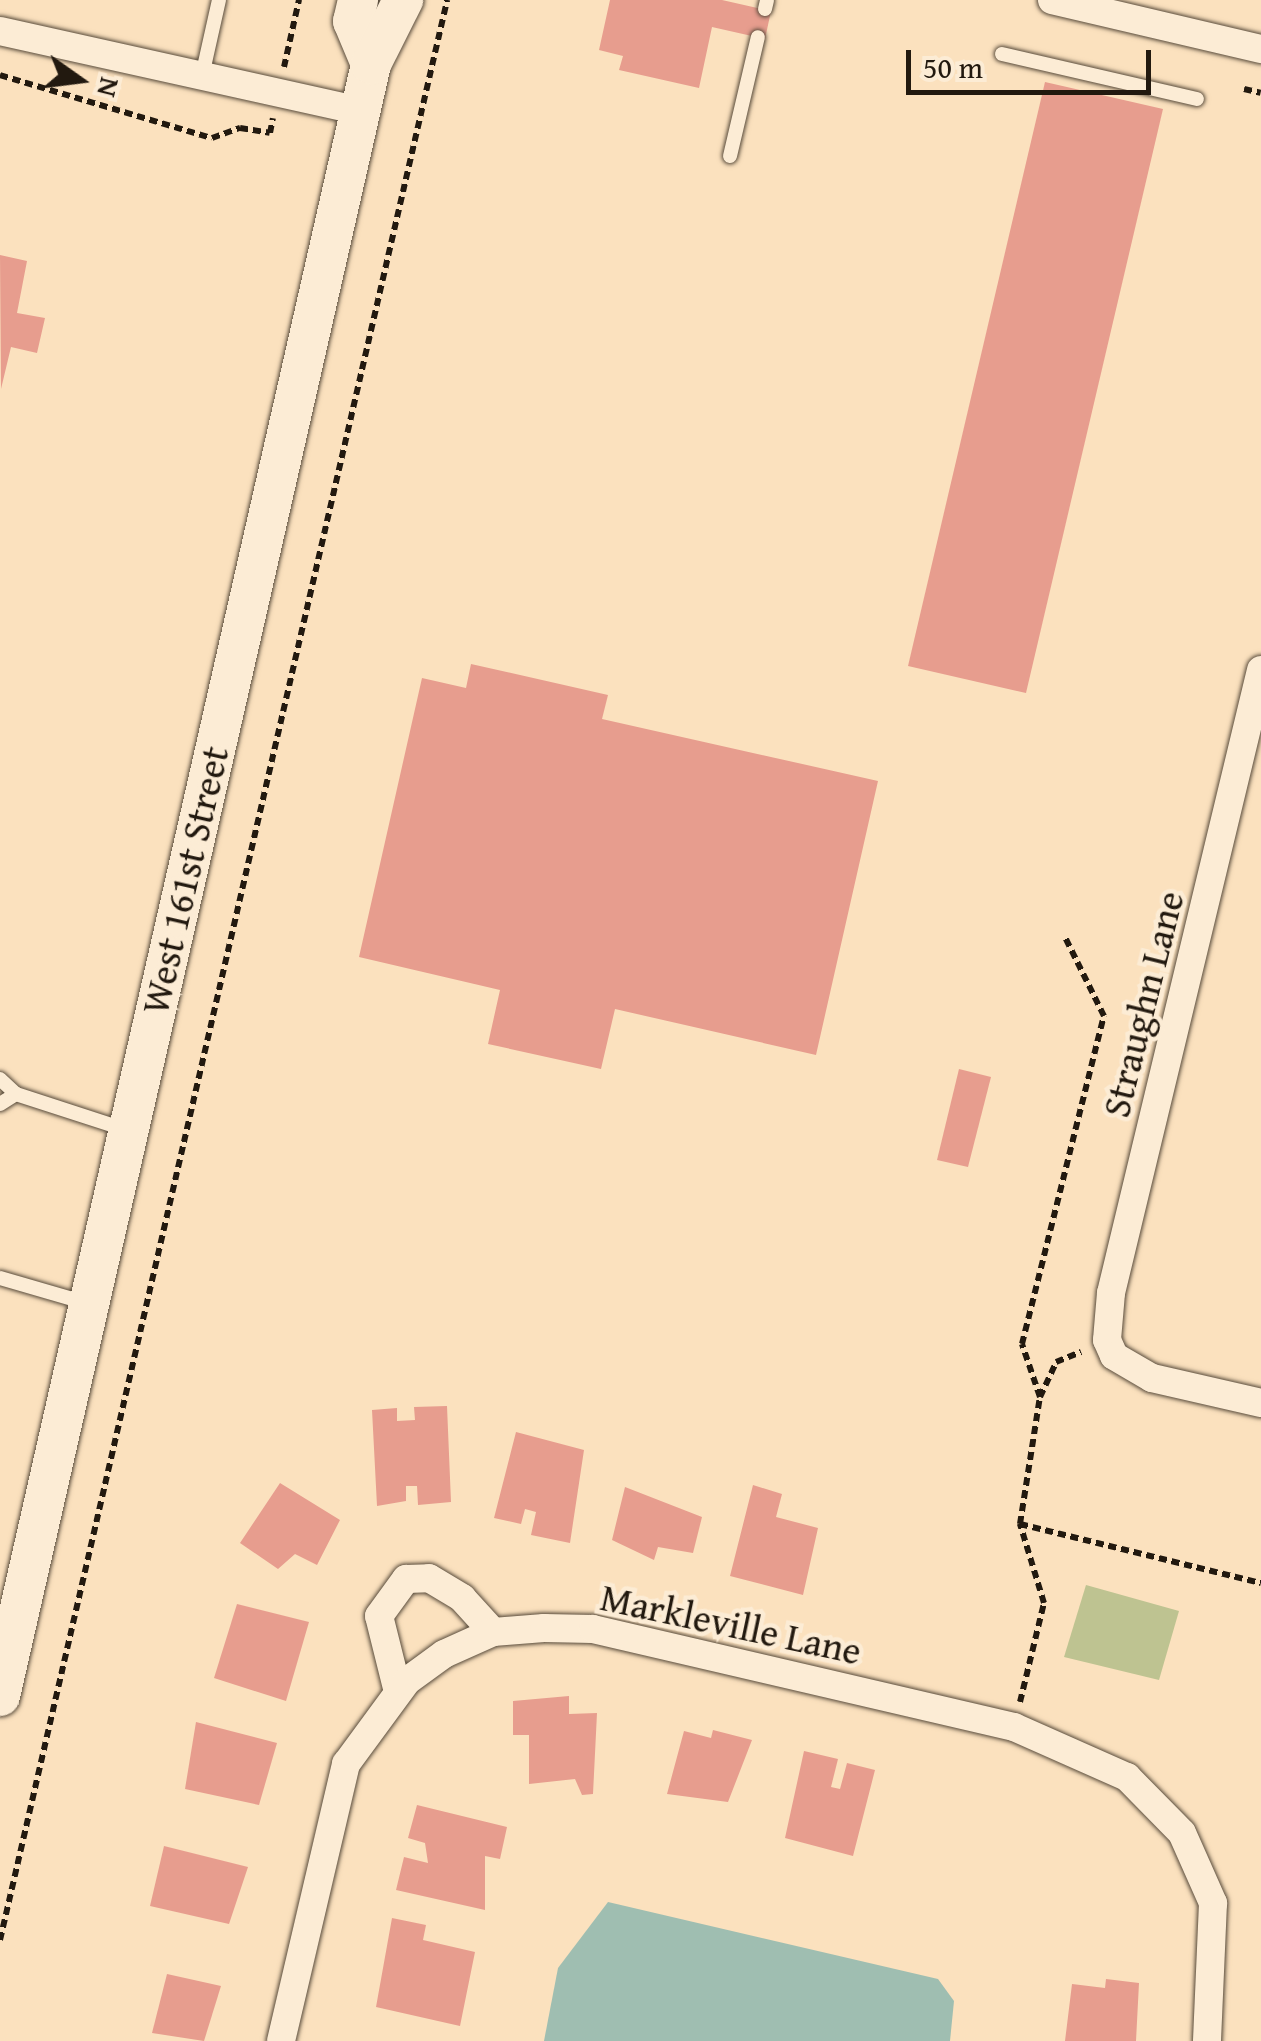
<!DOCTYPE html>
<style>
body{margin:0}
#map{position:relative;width:1261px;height:2041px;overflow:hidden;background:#fbe1be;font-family:"Gentium Book Plus",serif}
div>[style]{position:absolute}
.green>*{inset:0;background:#bec391}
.water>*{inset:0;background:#9fbeb1}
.building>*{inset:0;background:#e79d8e}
.path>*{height:6px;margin-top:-3px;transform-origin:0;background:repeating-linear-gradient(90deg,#22190f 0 8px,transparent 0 13px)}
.roads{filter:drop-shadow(0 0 2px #584b3b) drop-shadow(0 0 2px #584b3b)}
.lane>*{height:14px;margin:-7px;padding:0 7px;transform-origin:7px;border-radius:7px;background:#fcecd5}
.street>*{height:28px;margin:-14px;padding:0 14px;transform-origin:14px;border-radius:14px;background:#fcecd5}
.secondary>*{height:40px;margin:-20px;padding:0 20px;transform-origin:20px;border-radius:20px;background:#fcecd5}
span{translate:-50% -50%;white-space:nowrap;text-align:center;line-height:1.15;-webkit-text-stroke:9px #fcecd5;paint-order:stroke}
.street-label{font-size:38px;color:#22190f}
.north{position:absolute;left:30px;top:30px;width:100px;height:100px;-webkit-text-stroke:8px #fcecd5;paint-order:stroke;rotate:104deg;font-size:28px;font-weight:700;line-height:40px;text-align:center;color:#22190f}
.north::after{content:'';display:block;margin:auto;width:35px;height:45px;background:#22190f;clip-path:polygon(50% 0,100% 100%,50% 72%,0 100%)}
.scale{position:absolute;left:906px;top:50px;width:245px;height:45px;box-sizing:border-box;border:5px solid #22190f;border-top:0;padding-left:12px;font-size:30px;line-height:35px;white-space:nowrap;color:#22190f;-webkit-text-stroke:8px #fcecd5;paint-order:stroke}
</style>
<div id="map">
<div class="green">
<div style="clip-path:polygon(1086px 1585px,1179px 1611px,1159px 1680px,1064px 1657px)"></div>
</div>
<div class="water">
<div style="clip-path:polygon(608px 1902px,938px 1979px,954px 2001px,950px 2041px,544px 2041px,558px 1968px)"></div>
</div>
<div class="building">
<div style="clip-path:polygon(610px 0,722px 0,771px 11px,765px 39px,712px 27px,699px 88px,619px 70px,623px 56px,599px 50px)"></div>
<div style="clip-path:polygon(1045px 82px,1163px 109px,1026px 693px,908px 666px)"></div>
<div style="clip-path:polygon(0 255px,27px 261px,17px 313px,45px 318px,37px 353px,11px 347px,1px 389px)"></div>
<div style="clip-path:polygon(471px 664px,608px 695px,602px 719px,878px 781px,816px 1055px,615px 1009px,601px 1069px,488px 1044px,500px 990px,359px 957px,422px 678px,466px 688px)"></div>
<div style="clip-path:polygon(959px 1069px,991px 1077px,968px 1167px,937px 1160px)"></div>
<div style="clip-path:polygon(447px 1406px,451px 1502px,418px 1505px,417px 1486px,406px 1486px,406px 1501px,377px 1506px,372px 1410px,397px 1408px,397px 1421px,415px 1420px,414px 1407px)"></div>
<div style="clip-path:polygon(516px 1432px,584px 1450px,570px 1543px,531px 1535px,536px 1512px,525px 1509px,521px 1524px,494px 1518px)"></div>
<div style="clip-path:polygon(280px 1483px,340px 1520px,317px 1565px,295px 1554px,278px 1569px,240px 1543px)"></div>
<div style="clip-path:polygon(753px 1485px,782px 1494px,776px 1517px,818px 1528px,803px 1595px,730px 1576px)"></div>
<div style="clip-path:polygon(625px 1487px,702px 1517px,693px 1553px,658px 1547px,654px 1560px,612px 1540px)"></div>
<div style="clip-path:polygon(237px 1604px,309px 1622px,286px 1701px,214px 1678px)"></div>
<div style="clip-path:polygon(569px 1696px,569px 1714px,597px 1713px,593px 1794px,582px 1795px,575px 1779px,529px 1784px,529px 1735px,513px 1735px,513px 1701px)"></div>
<div style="clip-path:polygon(196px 1722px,277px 1743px,259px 1805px,185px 1789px)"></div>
<div style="clip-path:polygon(713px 1730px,752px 1740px,728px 1802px,667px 1794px,684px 1731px,711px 1738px)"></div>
<div style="clip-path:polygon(804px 1751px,838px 1759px,831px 1787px,840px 1789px,847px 1763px,875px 1770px,853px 1856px,785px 1838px)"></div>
<div style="clip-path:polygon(417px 1805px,507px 1827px,500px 1859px,485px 1856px,485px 1910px,396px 1890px,404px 1857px,428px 1863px,425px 1843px,408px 1838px)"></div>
<div style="clip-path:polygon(164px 1846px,248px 1867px,229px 1924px,150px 1906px)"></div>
<div style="clip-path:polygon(392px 1918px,426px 1925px,423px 1940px,475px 1952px,460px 2026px,376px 2007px)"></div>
<div style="clip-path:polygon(167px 1974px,221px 1986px,204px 2041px,152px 2033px)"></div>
<div style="clip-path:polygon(1106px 1979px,1139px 1983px,1136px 2041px,1065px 2041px,1072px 1984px,1105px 1988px)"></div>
</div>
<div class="path">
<div style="left:284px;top:67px;width:69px;rotate:-77.4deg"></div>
<div style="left:0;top:75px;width:221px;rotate:16.6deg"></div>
<div style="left:212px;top:138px;width:30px;rotate:-20deg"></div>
<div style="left:240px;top:128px;width:30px;rotate:9deg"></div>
<div style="left:270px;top:133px;width:15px;rotate:-79deg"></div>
<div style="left:1244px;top:89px;width:17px;rotate:13deg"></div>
<div style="left:1040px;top:1397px;width:56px;rotate:-108.8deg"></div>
<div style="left:1022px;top:1344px;width:338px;rotate:-76deg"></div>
<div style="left:1104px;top:1016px;width:90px;rotate:-116.3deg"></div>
<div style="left:1020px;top:1524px;width:248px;rotate:13.8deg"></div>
<div style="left:1020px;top:1702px;width:102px;rotate:-76.4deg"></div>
<div style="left:1044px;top:1603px;width:83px;rotate:-106.9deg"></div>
<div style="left:1020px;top:1524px;width:129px;rotate:-81.1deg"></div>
<div style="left:1040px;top:1397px;width:38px;rotate:-65deg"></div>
<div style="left:1056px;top:1362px;width:27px;rotate:-22deg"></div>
<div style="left:0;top:1940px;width:1991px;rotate:-77.02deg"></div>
</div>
<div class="roads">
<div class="lane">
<div style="left:765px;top:9px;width:9px;rotate:-77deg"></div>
<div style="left:1002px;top:54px;width:200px;rotate:13deg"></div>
<div style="left:202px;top:76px;width:78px;rotate:-77.4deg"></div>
<div style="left:730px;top:156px;width:122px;rotate:-76.8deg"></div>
<div style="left:0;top:1079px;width:22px;rotate:43deg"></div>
<div style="left:16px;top:1094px;width:117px;rotate:18deg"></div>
<div style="left:0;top:1104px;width:19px;rotate:-32deg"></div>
<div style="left:0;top:1278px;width:90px;rotate:16.2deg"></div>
</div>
<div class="street">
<div style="left:1052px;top:0;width:215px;rotate:13.2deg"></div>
<div style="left:0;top:31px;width:370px;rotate:12.5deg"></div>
<div style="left:1261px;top:670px;width:641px;rotate:103.54deg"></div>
<div style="left:1111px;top:1293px;width:47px;rotate:94.9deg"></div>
<div style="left:1107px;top:1340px;width:17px;rotate:66deg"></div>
<div style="left:1114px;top:1356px;width:44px;rotate:30.1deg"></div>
<div style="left:1152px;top:1378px;width:112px;rotate:12.9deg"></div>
<div style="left:398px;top:1692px;width:78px;rotate:-104deg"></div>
<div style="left:379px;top:1616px;width:46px;rotate:-53.9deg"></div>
<div style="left:406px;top:1579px;width:23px;rotate:-2deg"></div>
<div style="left:429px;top:1578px;width:39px;rotate:31deg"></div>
<div style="left:462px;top:1598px;width:46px;rotate:47.6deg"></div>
<div style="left:281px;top:2041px;width:285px;rotate:-76.8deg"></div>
<div style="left:346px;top:1764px;width:103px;rotate:-53.7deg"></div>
<div style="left:407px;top:1681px;width:46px;rotate:-36.1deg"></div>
<div style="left:444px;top:1654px;width:54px;rotate:-24.2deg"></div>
<div style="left:493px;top:1632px;width:51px;rotate:-4.5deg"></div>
<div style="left:544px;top:1628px;width:49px;rotate:1.2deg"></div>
<div style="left:593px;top:1629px;width:432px;rotate:13.1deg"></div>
<div style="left:1014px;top:1727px;width:124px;rotate:23.9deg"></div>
<div style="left:1127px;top:1777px;width:78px;rotate:45.5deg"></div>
<div style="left:1182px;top:1833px;width:77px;rotate:66.1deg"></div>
<div style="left:1213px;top:1903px;width:138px;rotate:92.5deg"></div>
</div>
<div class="secondary">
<div style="left:358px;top:0;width:22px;rotate:103deg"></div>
<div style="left:353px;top:21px;width:47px;rotate:67.3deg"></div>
<div style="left:0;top:1696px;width:1674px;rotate:-77.19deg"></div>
<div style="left:371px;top:64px;width:72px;rotate:-63.4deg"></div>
</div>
</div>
<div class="street-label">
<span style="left:185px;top:880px;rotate:-77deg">West 161st Street</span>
<span style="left:1143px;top:1004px;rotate:-76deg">Straughn Lane</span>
<span style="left:731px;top:1624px;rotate:12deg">Markleville Lane</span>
</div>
<div class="north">N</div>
<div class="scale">50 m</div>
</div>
